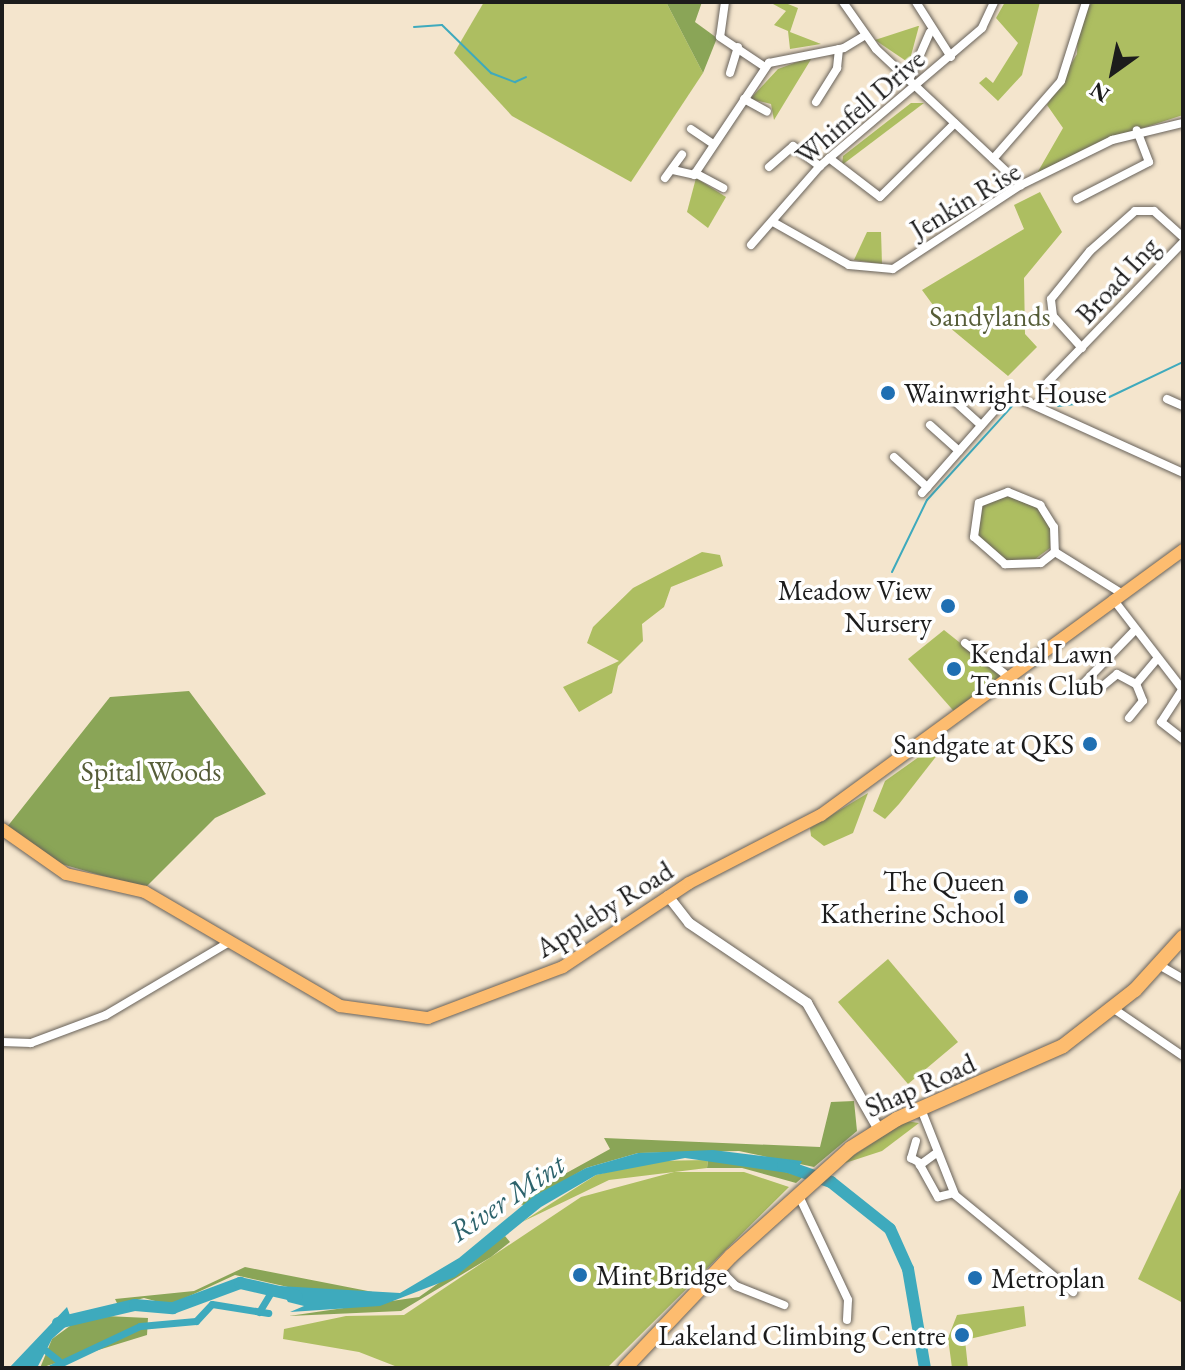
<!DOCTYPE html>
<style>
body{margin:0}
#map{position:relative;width:1185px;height:1370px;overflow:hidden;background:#f4e5cd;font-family:"EB Garamond",serif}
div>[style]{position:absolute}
.green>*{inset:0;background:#adbe61}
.forest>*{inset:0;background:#8aa557}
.water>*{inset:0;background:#3eaabd}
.stream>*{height:2px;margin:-1px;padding:0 1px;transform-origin:1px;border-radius:1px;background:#3eaabd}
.canal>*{height:7px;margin:-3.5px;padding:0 3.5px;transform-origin:3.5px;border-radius:3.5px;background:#3eaabd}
.river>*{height:12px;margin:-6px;padding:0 6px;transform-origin:6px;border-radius:6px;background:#3eaabd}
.roads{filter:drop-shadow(0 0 2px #68625a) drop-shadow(0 0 2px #68625a)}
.minor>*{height:8px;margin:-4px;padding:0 4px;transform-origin:4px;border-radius:4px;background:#fff}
.tertiary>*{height:10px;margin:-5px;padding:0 5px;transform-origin:5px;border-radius:5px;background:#fff}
.primary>*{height:12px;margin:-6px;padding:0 6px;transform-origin:6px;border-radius:6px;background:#fdbc6f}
.trunk>*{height:14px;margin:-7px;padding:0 7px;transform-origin:7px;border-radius:7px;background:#fdbc6f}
.dots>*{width:22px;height:22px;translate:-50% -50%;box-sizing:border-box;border:4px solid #fff;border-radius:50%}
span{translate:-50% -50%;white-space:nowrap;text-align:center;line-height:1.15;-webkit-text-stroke:7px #fff;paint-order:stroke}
.street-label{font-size:28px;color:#1c1c1c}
.park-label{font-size:28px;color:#565d38}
.poi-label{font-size:28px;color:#1c1c1c}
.left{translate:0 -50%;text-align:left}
.right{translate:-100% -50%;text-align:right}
.water-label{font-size:30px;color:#2d636c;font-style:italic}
.frame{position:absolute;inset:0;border:4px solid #1c1c1c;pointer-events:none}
.north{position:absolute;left:1073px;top:32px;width:80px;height:80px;-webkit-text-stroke:6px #fff;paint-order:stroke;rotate:213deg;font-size:22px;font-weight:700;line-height:32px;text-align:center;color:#1c1c1c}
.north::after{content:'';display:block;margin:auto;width:28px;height:36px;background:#1c1c1c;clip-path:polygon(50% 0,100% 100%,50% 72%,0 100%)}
</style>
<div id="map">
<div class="green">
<div style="clip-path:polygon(484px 2px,666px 2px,703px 73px,631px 182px,512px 116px,454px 53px)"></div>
<div style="clip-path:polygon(783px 2px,798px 8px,790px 32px,821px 44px,790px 49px,788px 31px,774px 25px,786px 11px,773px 4px)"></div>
<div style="clip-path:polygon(1005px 2px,1040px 2px,1022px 75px,998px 101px,979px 83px,986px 77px,993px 83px,1018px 43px,996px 18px)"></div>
<div style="clip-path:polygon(1092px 2px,1183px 2px,1183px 115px,1100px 142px,1036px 175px,1063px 128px,1047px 105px,1077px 54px,1078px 22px)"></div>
<div style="clip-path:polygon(919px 26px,909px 63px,875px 40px,918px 26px)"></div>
<div style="clip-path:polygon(813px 56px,774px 120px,771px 104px,750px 99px,778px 69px)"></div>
<div style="clip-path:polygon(911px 103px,924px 103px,842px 165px,843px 156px)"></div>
<div style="clip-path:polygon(696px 178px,726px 197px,708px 228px,687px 212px)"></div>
<div style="clip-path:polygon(1040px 192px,1062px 232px,1024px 278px,1025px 334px,1037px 347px,1008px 376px,949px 327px,922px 290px,1024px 229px,1014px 205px)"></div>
<div style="clip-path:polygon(867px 232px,881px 232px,882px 264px,854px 260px)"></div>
<div style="clip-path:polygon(1008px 496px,1038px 508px,1051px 527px,1050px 548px,1027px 565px,1001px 560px,978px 537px,983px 504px)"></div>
<div style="clip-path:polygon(702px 552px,720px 555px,723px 566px,671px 587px,664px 607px,642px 624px,643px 641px,618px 666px,612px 693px,579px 712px,563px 687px,619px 661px,587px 643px,593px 627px,633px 588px)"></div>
<div style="clip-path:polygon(944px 630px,1004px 678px,958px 716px,908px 659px)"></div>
<div style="clip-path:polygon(930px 749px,938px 754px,899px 804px,885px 819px,873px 811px,885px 781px)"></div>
<div style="clip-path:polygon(868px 793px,853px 833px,824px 846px,811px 836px,810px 828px)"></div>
<div style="clip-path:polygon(888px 959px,958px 1042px,908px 1084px,838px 1002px)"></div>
<div style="clip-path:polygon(906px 1121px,919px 1123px,882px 1151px,839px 1165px)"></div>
<div style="clip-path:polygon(708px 1160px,707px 1168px,609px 1180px,522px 1222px,596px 1175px,652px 1161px)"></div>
<div style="clip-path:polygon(674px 1172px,744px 1172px,789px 1187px,607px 1368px,400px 1368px,359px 1352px,283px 1339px,284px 1329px,346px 1316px,404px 1315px,581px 1197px)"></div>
<div style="clip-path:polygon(1183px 1184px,1183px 1303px,1138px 1279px)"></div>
<div style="clip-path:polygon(1024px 1306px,1026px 1326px,965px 1340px,968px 1368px,952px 1368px,948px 1338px,957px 1315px)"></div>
</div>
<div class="forest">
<div style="clip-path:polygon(666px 2px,702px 2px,695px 22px,717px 38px,703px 73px)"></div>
<div style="clip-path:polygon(189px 691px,266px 794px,215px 818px,145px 888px,51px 861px,7px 827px,110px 697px)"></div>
<div style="clip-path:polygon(854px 1101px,857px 1131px,814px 1167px,739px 1151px,638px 1153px,586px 1168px,524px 1205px,512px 1203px,610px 1149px,604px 1138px,820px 1147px,831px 1102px)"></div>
<div style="clip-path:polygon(708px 1160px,764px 1166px,803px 1177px,796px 1183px,742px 1168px,707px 1168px)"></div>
<div style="clip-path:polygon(505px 1236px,510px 1242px,491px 1257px,401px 1311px,289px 1316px,419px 1297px)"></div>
<div style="clip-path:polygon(245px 1267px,373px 1292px,301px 1290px,235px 1275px,170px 1305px,144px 1298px,118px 1305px,115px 1299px,194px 1291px)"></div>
<div style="clip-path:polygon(85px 1315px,148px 1318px,147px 1335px,40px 1368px,52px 1339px)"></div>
</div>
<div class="water">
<div style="clip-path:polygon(713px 1150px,802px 1161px,795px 1174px,685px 1158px,596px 1175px,541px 1207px,455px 1277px,380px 1306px,290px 1312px,304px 1306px,288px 1302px,279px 1286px,400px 1293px,459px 1258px,534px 1196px,586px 1168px,638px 1153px)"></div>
<div style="clip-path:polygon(67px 1307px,72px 1321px,52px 1339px,37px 1368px,9px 1368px)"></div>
</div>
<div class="stream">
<div style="left:414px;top:27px;width:28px;rotate:-4deg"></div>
<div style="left:442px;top:25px;width:69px;rotate:44.4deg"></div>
<div style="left:491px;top:73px;width:26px;rotate:21deg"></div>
<div style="left:515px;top:82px;width:12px;rotate:-24deg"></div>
<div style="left:1058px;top:406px;width:43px;rotate:-6.6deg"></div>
<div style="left:1101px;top:401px;width:91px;rotate:-25.4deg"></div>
<div style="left:892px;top:572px;width:80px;rotate:-64.1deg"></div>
<div style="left:927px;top:500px;width:128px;rotate:-47.8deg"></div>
</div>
<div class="canal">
<div style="left:259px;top:1312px;width:26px;rotate:-59deg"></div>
<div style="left:40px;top:1346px;width:23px;rotate:38deg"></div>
<div style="left:51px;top:1368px;width:98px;rotate:-25.3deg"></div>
<div style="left:140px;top:1326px;width:56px;rotate:-5.1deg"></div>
<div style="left:196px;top:1321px;width:23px;rotate:-47deg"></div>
<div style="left:212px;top:1304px;width:57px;rotate:9.1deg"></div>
</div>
<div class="river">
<div style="left:783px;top:1165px;width:51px;rotate:19.5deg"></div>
<div style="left:831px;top:1182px;width:75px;rotate:38.5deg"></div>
<div style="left:890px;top:1229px;width:44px;rotate:65.8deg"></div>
<div style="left:908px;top:1269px;width:100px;rotate:80.3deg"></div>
<div style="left:58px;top:1323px;width:79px;rotate:-13.2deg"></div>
<div style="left:135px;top:1305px;width:38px;rotate:5deg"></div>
<div style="left:173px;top:1308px;width:72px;rotate:-20.5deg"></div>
<div style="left:240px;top:1283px;width:58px;rotate:12.8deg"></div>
</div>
<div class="roads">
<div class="minor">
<div style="left:725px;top:2px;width:35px;rotate:98deg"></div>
<div style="left:720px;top:37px;width:54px;rotate:33.7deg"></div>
<div style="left:843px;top:2px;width:57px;rotate:54.9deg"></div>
<div style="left:876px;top:49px;width:199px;rotate:43.2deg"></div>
<div style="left:916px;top:2px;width:65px;rotate:57.5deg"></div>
<div style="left:730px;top:73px;width:27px;rotate:-73deg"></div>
<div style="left:909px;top:80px;width:52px;rotate:-66.4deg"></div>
<div style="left:744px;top:99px;width:26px;rotate:29deg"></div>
<div style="left:816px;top:102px;width:40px;rotate:-58deg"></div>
<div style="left:837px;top:68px;width:19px;rotate:-84deg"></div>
<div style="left:691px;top:129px;width:25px;rotate:34deg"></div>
<div style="left:829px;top:158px;width:64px;rotate:37.4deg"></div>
<div style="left:880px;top:197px;width:105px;rotate:-44.6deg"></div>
<div style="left:993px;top:159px;width:103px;rotate:-48.9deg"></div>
<div style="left:1061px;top:81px;width:83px;rotate:-72.4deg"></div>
<div style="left:769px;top:167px;width:32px;rotate:-41deg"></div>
<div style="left:793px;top:146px;width:34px;rotate:37deg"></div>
<div style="left:673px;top:170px;width:22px;rotate:13deg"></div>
<div style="left:694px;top:175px;width:135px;rotate:-56.2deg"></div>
<div style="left:769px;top:63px;width:76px;rotate:-11.3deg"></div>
<div style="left:844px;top:48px;width:23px;rotate:-31deg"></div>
<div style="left:695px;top:173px;width:32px;rotate:28deg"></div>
<div style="left:665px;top:178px;width:29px;rotate:-54deg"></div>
<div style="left:1077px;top:199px;width:81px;rotate:-27.2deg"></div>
<div style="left:1149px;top:162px;width:34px;rotate:-111deg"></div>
<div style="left:773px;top:222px;width:87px;rotate:29.5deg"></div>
<div style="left:849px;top:265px;width:44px;rotate:5.2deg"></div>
<div style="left:893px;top:269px;width:153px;rotate:-33.3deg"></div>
<div style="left:1021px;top:185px;width:102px;rotate:-26.3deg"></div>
<div style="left:1112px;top:140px;width:73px;rotate:-13.5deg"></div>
<div style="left:751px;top:245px;width:105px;rotate:-48.9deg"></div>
<div style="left:820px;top:166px;width:213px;rotate:-40.4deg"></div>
<div style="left:982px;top:28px;width:29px;rotate:-65deg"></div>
<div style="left:1082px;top:348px;width:43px;rotate:-132.2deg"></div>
<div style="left:1053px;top:316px;width:17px;rotate:-97deg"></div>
<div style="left:1051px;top:299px;width:62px;rotate:-50.9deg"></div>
<div style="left:1090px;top:251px;width:60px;rotate:-41.6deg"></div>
<div style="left:1135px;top:211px;width:19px"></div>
<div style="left:1154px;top:211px;width:39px;rotate:42deg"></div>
<div style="left:1048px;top:382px;width:194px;rotate:-46deg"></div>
<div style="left:950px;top:397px;width:42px;rotate:42.1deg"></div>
<div style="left:1167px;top:399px;width:17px;rotate:24deg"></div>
<div style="left:930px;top:425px;width:39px;rotate:42deg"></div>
<div style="left:894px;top:457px;width:45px;rotate:42.3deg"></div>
<div style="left:1008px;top:492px;width:35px;rotate:22deg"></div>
<div style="left:1040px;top:505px;width:26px;rotate:58deg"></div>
<div style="left:1054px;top:527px;width:25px;rotate:88deg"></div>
<div style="left:1055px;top:552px;width:18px;rotate:142deg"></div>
<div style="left:1041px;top:563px;width:36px;rotate:178deg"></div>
<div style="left:1005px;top:564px;width:41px;rotate:-138.9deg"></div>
<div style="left:974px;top:537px;width:34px;rotate:-82deg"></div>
<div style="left:979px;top:503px;width:31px;rotate:-21deg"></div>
<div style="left:922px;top:493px;width:132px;rotate:-48.7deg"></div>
<div style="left:1009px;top:394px;width:191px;rotate:24.4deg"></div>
<div style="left:1055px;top:552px;width:78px;rotate:31.8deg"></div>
<div style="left:1113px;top:599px;width:115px;rotate:52.4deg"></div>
<div style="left:965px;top:643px;width:57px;rotate:37.9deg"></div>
<div style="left:1104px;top:685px;width:17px;rotate:-40deg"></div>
<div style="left:1117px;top:674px;width:21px;rotate:28deg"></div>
<div style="left:1081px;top:686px;width:78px;rotate:-46deg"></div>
<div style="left:1182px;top:690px;width:38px;rotate:123deg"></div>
<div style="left:1161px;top:722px;width:28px;rotate:38deg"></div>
<div style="left:1129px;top:718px;width:22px;rotate:-51deg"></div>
<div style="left:1143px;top:701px;width:18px;rotate:-112deg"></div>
<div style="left:1136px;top:684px;width:31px;rotate:-50deg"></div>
<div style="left:1159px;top:965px;width:28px;rotate:30deg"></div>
<div style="left:1114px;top:1009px;width:83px;rotate:34.3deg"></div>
<div style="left:2px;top:1042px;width:29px;rotate:2deg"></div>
<div style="left:31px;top:1043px;width:80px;rotate:-20.5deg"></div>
<div style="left:106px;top:1015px;width:145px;rotate:-30.6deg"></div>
<div style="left:921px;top:1109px;width:92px;rotate:68.4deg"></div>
<div style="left:955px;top:1195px;width:153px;rotate:39.4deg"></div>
<div style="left:916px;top:1141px;width:18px;rotate:106deg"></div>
<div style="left:911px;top:1158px;width:10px;rotate:29deg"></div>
<div style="left:935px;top:1154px;width:19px;rotate:144deg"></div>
<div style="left:920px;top:1165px;width:37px;rotate:61deg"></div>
<div style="left:938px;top:1197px;width:16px;rotate:-14deg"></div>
<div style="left:798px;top:1194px;width:117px;rotate:64.7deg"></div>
<div style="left:848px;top:1300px;width:20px;rotate:93deg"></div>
<div style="left:719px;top:1269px;width:24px;rotate:45deg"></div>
<div style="left:736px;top:1286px;width:52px;rotate:21.6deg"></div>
</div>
<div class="tertiary">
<div style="left:668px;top:896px;width:34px;rotate:52deg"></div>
<div style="left:689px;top:923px;width:143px;rotate:34.1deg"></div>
<div style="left:807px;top:1003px;width:146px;rotate:60.4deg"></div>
</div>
<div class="primary">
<div style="left:2px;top:829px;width:78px;rotate:35.1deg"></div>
<div style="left:66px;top:874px;width:81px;rotate:12.8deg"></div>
<div style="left:145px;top:892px;width:226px;rotate:30.3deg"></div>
<div style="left:340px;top:1006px;width:89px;rotate:7.8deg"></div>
<div style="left:428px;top:1018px;width:144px;rotate:-20.7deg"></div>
<div style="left:563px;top:967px;width:151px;rotate:-33.7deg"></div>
<div style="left:689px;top:883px;width:148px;rotate:-27.3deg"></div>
<div style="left:821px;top:815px;width:449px;rotate:-36.2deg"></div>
</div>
<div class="trunk">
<div style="left:625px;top:1368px;width:154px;rotate:-46.6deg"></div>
<div style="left:731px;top:1256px;width:161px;rotate:-42deg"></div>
<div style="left:851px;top:1148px;width:54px;rotate:-32.2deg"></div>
<div style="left:897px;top:1119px;width:181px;rotate:-23.7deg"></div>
<div style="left:1063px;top:1046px;width:91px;rotate:-37.9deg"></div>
<div style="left:1135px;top:990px;width:72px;rotate:-47.8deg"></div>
</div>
</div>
<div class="dots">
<div style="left:888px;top:393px;background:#1f6fb2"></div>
<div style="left:948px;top:606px;background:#1f6fb2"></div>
<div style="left:954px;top:669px;background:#1f6fb2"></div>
<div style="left:1090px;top:744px;background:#1f6fb2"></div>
<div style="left:1021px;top:897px;background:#1f6fb2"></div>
<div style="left:580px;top:1275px;background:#1f6fb2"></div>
<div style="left:975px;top:1278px;background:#1f6fb2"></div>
<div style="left:962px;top:1335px;background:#1f6fb2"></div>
</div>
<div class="street-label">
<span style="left:860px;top:107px;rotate:-41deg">Whinfell Drive</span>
<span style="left:965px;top:200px;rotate:-31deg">Jenkin Rise</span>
<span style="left:1117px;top:280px;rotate:-47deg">Broad Ing</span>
<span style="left:604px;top:909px;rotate:-32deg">Appleby Road</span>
<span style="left:920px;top:1085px;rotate:-24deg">Shap Road</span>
</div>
<div class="park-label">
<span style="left:990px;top:316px">Sandylands</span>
<span style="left:151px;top:771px">Spital Woods</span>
</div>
<div class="poi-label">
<span class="left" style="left:904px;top:393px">Wainwright House</span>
<span class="right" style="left:932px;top:606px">Meadow View<br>Nursery</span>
<span class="left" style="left:970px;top:669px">Kendal Lawn<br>Tennis Club</span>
<span class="right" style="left:1074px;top:744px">Sandgate at QKS</span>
<span class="right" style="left:1005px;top:897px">The Queen<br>Katherine School</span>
<span class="left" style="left:596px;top:1275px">Mint Bridge</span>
<span class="left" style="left:991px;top:1278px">Metroplan</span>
<span class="right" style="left:946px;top:1335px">Lakeland Climbing Centre</span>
</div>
<div class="water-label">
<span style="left:507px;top:1198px;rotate:-34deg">River Mint</span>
</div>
<div class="frame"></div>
<div class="north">N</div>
</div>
